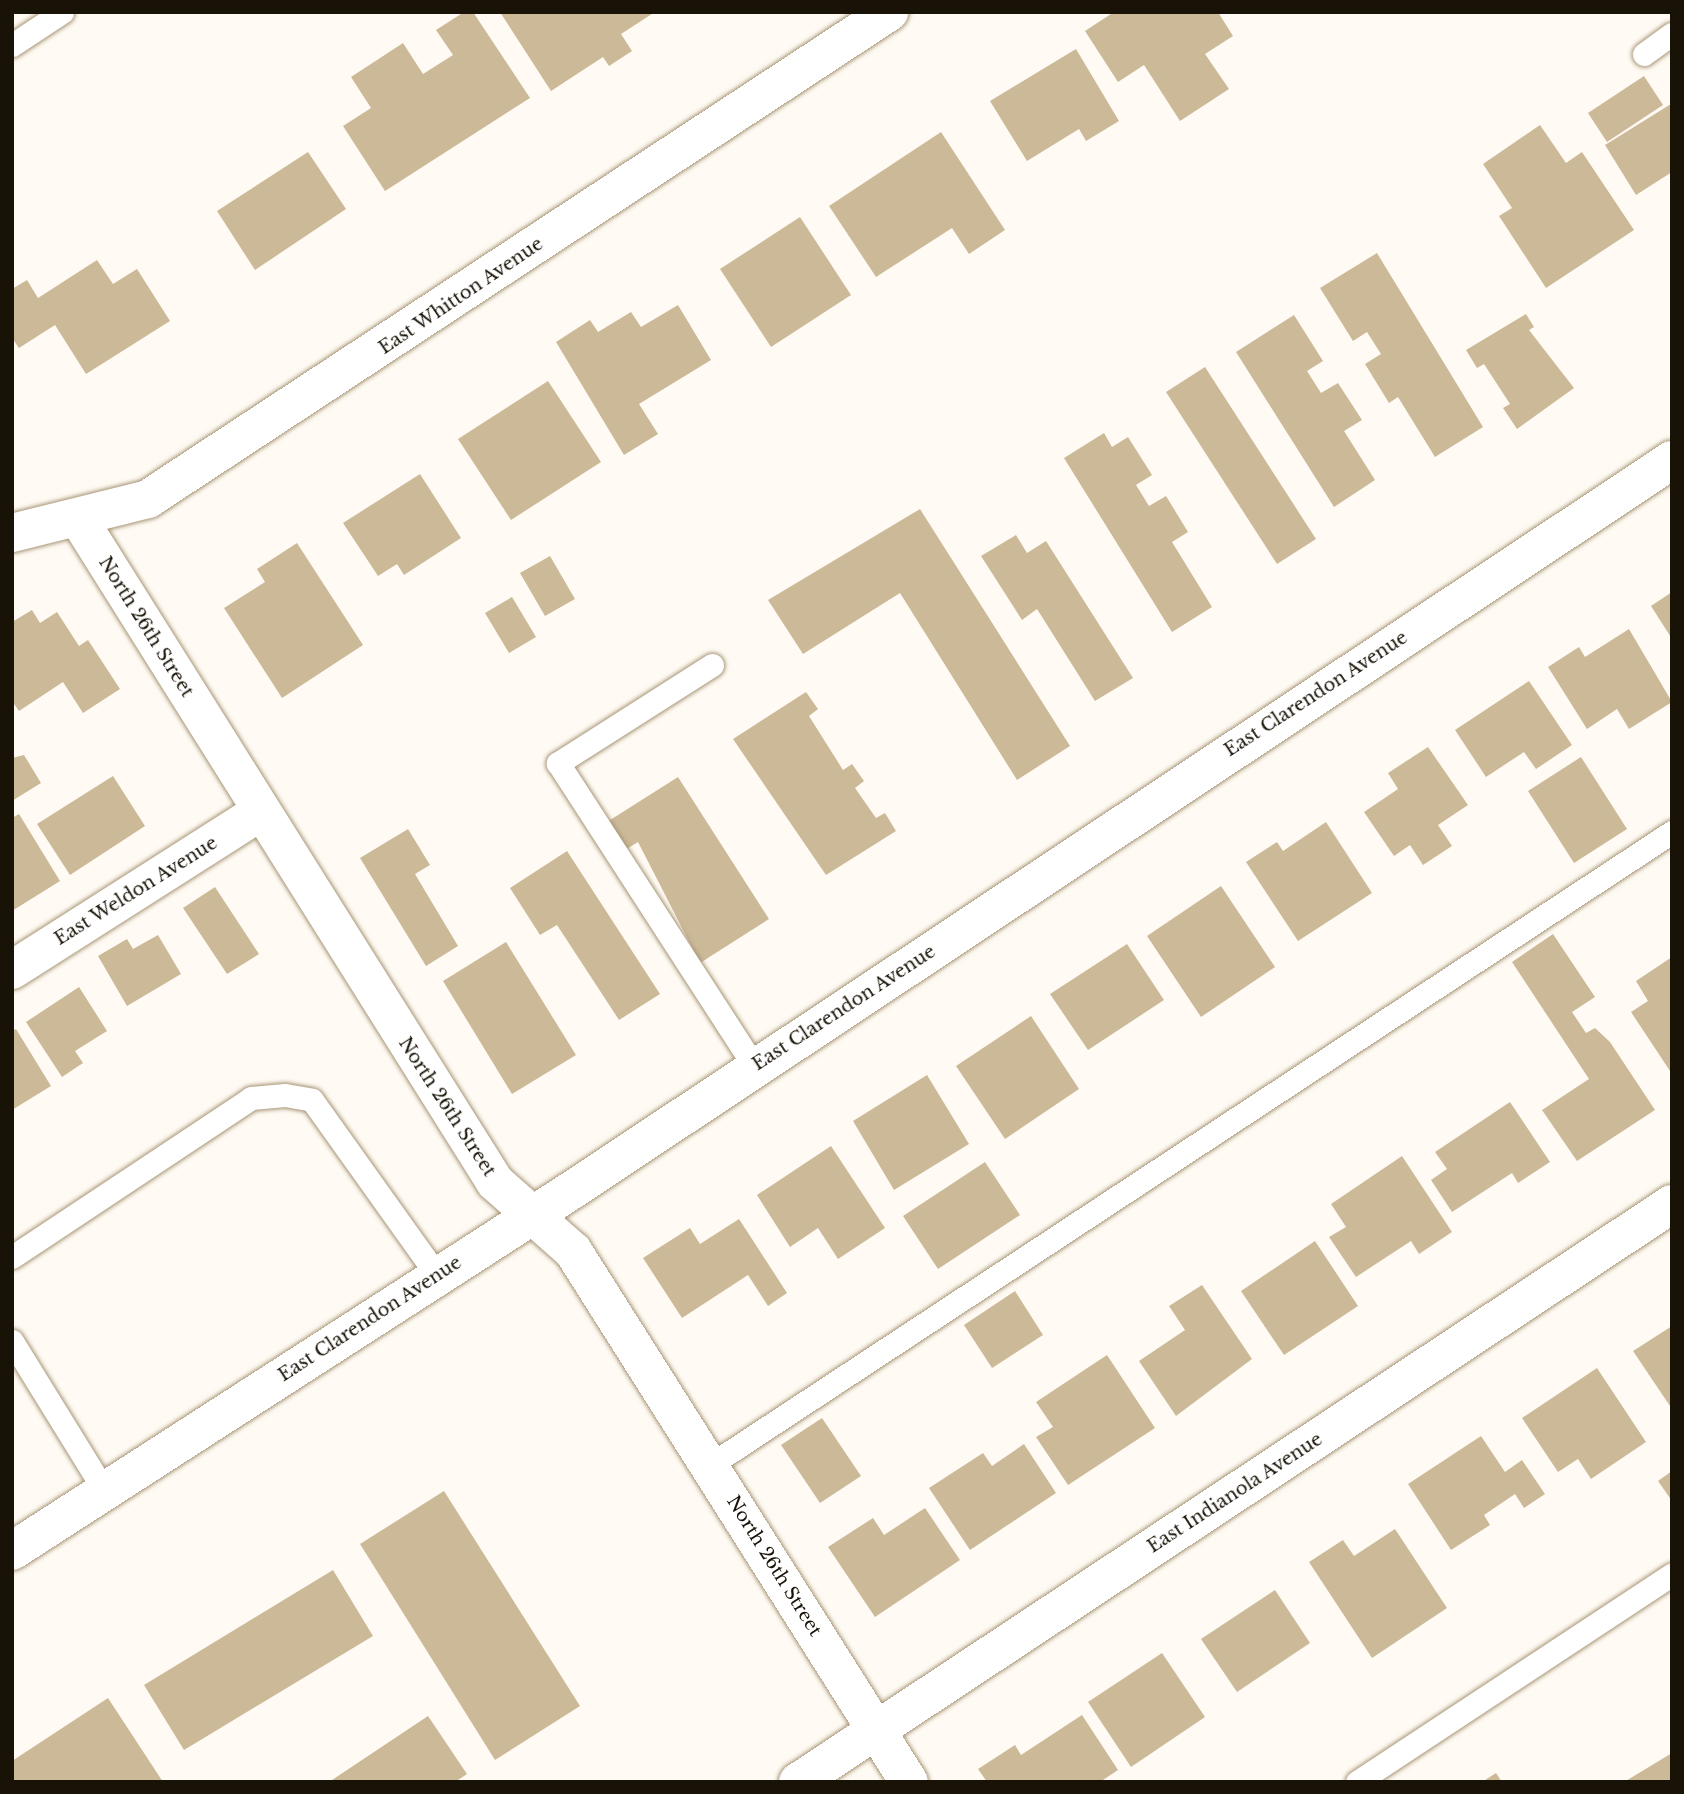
<!DOCTYPE html>
<style>
body{margin:0}
#map{position:relative;width:1684px;height:1794px;overflow:hidden;background:#fffbf4;font-family:"Libre Baskerville",serif}
div>[style]{position:absolute}
.building>*{inset:0;background:#cbb998}
.roads{filter:drop-shadow(0 0 2px #a89576) drop-shadow(0 0 2px #a89576)}
.service>*{height:23px;margin:-11.5px;padding:0 11.5px;transform-origin:11.5px;border-radius:11.5px;background:#fff}
.minor>*{height:38px;margin:-19px;padding:0 19px;transform-origin:19px;border-radius:19px;background:#fff}
span{translate:-50% -50%;white-space:nowrap;text-align:center;line-height:1.15;-webkit-text-stroke:7px #fff;paint-order:stroke}
.street-label{font-size:18px;color:#191307}
.frame{position:absolute;inset:0;border:14px solid #191307;pointer-events:none}
</style>
<div id="map">
<div class="building">
<div style="clip-path:polygon(464px 12px,473px 12px,530px 98px,385px 191px,343px 126px,371px 108px,351px 77px,403px 43px,423px 74px,453px 55px,436px 30px)"></div>
<div style="clip-path:polygon(500px 12px,655px 12px,621px 34px,632px 51px,609px 66px,603px 57px,551px 91px)"></div>
<div style="clip-path:polygon(1114px 12px,1218px 12px,1233px 36px,1205px 54px,1229px 89px,1180px 121px,1144px 65px,1118px 82px,1085px 31px)"></div>
<div style="clip-path:polygon(1076px 49px,1119px 121px,1086px 141px,1079px 129px,1027px 161px,990px 101px)"></div>
<div style="clip-path:polygon(1644px 76px,1663px 105px,1607px 142px,1588px 113px)"></div>
<div style="clip-path:polygon(1671px 104px,1672px 172px,1636px 195px,1605px 145px)"></div>
<div style="clip-path:polygon(1540px 125px,1566px 163px,1582px 152px,1634px 230px,1546px 288px,1499px 216px,1512px 208px,1483px 164px)"></div>
<div style="clip-path:polygon(941px 132px,1005px 230px,969px 254px,952px 228px,876px 277px,829px 206px)"></div>
<div style="clip-path:polygon(308px 152px,346px 209px,255px 270px,217px 211px)"></div>
<div style="clip-path:polygon(800px 217px,851px 295px,771px 347px,720px 269px)"></div>
<div style="clip-path:polygon(1377px 253px,1483px 427px,1435px 457px,1398px 397px,1389px 403px,1365px 364px,1381px 354px,1367px 332px,1353px 341px,1320px 288px)"></div>
<div style="clip-path:polygon(97px 260px,113px 284px,137px 269px,170px 321px,86px 374px,55px 325px,19px 348px,12px 338px,12px 289px,27px 280px,38px 298px)"></div>
<div style="clip-path:polygon(678px 305px,711px 360px,639px 404px,658px 434px,624px 455px,556px 342px,590px 320px,598px 332px,631px 312px,641px 327px)"></div>
<div style="clip-path:polygon(1526px 314px,1534px 327px,1529px 330px,1574px 388px,1517px 429px,1503px 408px,1510px 404px,1484px 364px,1477px 368px,1466px 350px)"></div>
<div style="clip-path:polygon(1294px 315px,1323px 361px,1307px 371px,1321px 393px,1338px 383px,1362px 420px,1344px 431px,1375px 480px,1334px 507px,1236px 352px)"></div>
<div style="clip-path:polygon(1205px 367px,1316px 539px,1277px 564px,1166px 392px)"></div>
<div style="clip-path:polygon(548px 381px,601px 462px,511px 520px,458px 439px)"></div>
<div style="clip-path:polygon(1104px 433px,1112px 447px,1128px 437px,1152px 475px,1136px 485px,1149px 506px,1166px 496px,1188px 532px,1172px 542px,1212px 607px,1172px 632px,1064px 458px)"></div>
<div style="clip-path:polygon(420px 474px,461px 538px,404px 575px,397px 564px,378px 576px,343px 523px)"></div>
<div style="clip-path:polygon(920px 509px,1070px 746px,1017px 780px,900px 593px,803px 654px,768px 600px)"></div>
<div style="clip-path:polygon(1016px 535px,1027px 553px,1046px 541px,1133px 678px,1095px 701px,1037px 609px,1022px 620px,981px 556px)"></div>
<div style="clip-path:polygon(297px 543px,363px 645px,282px 698px,224px 608px,265px 582px,257px 569px)"></div>
<div style="clip-path:polygon(550px 556px,575px 599px,545px 616px,520px 573px)"></div>
<div style="clip-path:polygon(1672px 592px,1672px 639px,1651px 606px)"></div>
<div style="clip-path:polygon(512px 597px,536px 637px,509px 653px,485px 613px)"></div>
<div style="clip-path:polygon(32px 610px,40px 623px,57px 612px,79px 646px,88px 640px,120px 689px,83px 713px,63px 682px,19px 711px,12px 701px,12px 622px)"></div>
<div style="clip-path:polygon(1629px 629px,1672px 702px,1629px 729px,1617px 709px,1587px 729px,1548px 667px,1579px 647px,1585px 657px)"></div>
<div style="clip-path:polygon(1529px 681px,1572px 745px,1536px 769px,1524px 752px,1486px 777px,1455px 730px)"></div>
<div style="clip-path:polygon(806px 692px,818px 709px,809px 716px,843px 770px,852px 764px,864px 781px,855px 788px,876px 818px,885px 813px,896px 831px,826px 875px,733px 739px)"></div>
<div style="clip-path:polygon(1428px 747px,1468px 805px,1438px 825px,1452px 846px,1423px 865px,1410px 845px,1394px 856px,1364px 812px,1398px 789px,1388px 773px)"></div>
<div style="clip-path:polygon(24px 755px,41px 783px,12px 801px,12px 758px)"></div>
<div style="clip-path:polygon(1581px 757px,1627px 829px,1574px 863px,1528px 791px)"></div>
<div style="clip-path:polygon(113px 776px,145px 826px,70px 875px,37px 824px)"></div>
<div style="clip-path:polygon(678px 777px,769px 919px,700px 963px,638px 842px,625px 850px,607px 822px)"></div>
<div style="clip-path:polygon(19px 814px,60px 881px,12px 911px,12px 818px)"></div>
<div style="clip-path:polygon(1326px 822px,1372px 893px,1298px 941px,1246px 862px,1277px 842px,1283px 851px)"></div>
<div style="clip-path:polygon(408px 829px,430px 865px,415px 874px,458px 946px,426px 966px,360px 858px)"></div>
<div style="clip-path:polygon(567px 851px,660px 994px,619px 1020px,557px 925px,540px 935px,510px 888px)"></div>
<div style="clip-path:polygon(1221px 886px,1275px 967px,1201px 1017px,1147px 936px)"></div>
<div style="clip-path:polygon(215px 887px,259px 954px,227px 974px,183px 908px)"></div>
<div style="clip-path:polygon(1553px 934px,1595px 997px,1572px 1012px,1586px 1033px,1595px 1028px,1610px 1042px,1655px 1110px,1577px 1161px,1542px 1110px,1589px 1079px,1512px 962px)"></div>
<div style="clip-path:polygon(158px 935px,181px 974px,127px 1006px,98px 956px,127px 939px,133px 949px)"></div>
<div style="clip-path:polygon(506px 942px,576px 1055px,512px 1094px,443px 981px)"></div>
<div style="clip-path:polygon(1127px 944px,1164px 1000px,1088px 1050px,1050px 994px)"></div>
<div style="clip-path:polygon(1672px 957px,1672px 1074px,1631px 1012px,1648px 1001px,1636px 981px)"></div>
<div style="clip-path:polygon(79px 987px,107px 1031px,75px 1051px,83px 1063px,62px 1077px,26px 1022px)"></div>
<div style="clip-path:polygon(1031px 1016px,1079px 1089px,1005px 1139px,956px 1066px)"></div>
<div style="clip-path:polygon(16px 1029px,51px 1086px,12px 1110px,12px 1031px)"></div>
<div style="clip-path:polygon(927px 1075px,969px 1144px,894px 1190px,853px 1121px)"></div>
<div style="clip-path:polygon(1510px 1102px,1550px 1162px,1518px 1183px,1512px 1173px,1452px 1212px,1431px 1180px,1447px 1169px,1435px 1152px)"></div>
<div style="clip-path:polygon(831px 1146px,885px 1228px,838px 1259px,818px 1228px,790px 1247px,757px 1195px)"></div>
<div style="clip-path:polygon(1402px 1156px,1452px 1232px,1419px 1254px,1411px 1241px,1356px 1277px,1329px 1237px,1346px 1227px,1331px 1204px)"></div>
<div style="clip-path:polygon(985px 1162px,1020px 1215px,938px 1269px,903px 1216px)"></div>
<div style="clip-path:polygon(739px 1219px,787px 1293px,768px 1306px,748px 1275px,682px 1318px,643px 1258px,690px 1228px,700px 1244px)"></div>
<div style="clip-path:polygon(1315px 1241px,1358px 1306px,1284px 1355px,1241px 1291px)"></div>
<div style="clip-path:polygon(1202px 1285px,1252px 1359px,1176px 1416px,1139px 1361px,1185px 1330px,1169px 1306px)"></div>
<div style="clip-path:polygon(1015px 1291px,1043px 1335px,992px 1368px,964px 1325px)"></div>
<div style="clip-path:polygon(1672px 1326px,1672px 1409px,1633px 1351px)"></div>
<div style="clip-path:polygon(1107px 1355px,1155px 1428px,1068px 1485px,1036px 1437px,1053px 1427px,1036px 1402px)"></div>
<div style="clip-path:polygon(1597px 1368px,1646px 1442px,1591px 1479px,1578px 1459px,1558px 1472px,1522px 1418px)"></div>
<div style="clip-path:polygon(822px 1418px,861px 1476px,820px 1503px,781px 1445px)"></div>
<div style="clip-path:polygon(1481px 1436px,1505px 1472px,1522px 1460px,1545px 1494px,1524px 1508px,1515px 1494px,1484px 1515px,1490px 1525px,1451px 1550px,1408px 1484px)"></div>
<div style="clip-path:polygon(1024px 1444px,1056px 1493px,970px 1550px,929px 1488px,983px 1453px,992px 1466px)"></div>
<div style="clip-path:polygon(1672px 1471px,1672px 1501px,1658px 1481px)"></div>
<div style="clip-path:polygon(444px 1491px,580px 1706px,495px 1760px,360px 1544px)"></div>
<div style="clip-path:polygon(925px 1508px,960px 1560px,875px 1617px,828px 1547px,873px 1518px,884px 1535px)"></div>
<div style="clip-path:polygon(1395px 1529px,1447px 1608px,1372px 1658px,1309px 1562px,1343px 1540px,1354px 1556px)"></div>
<div style="clip-path:polygon(333px 1570px,373px 1636px,184px 1750px,144px 1685px)"></div>
<div style="clip-path:polygon(1275px 1590px,1310px 1643px,1237px 1692px,1201px 1639px)"></div>
<div style="clip-path:polygon(1162px 1653px,1205px 1717px,1131px 1767px,1088px 1702px)"></div>
<div style="clip-path:polygon(108px 1698px,163px 1782px,12px 1782px,12px 1761px)"></div>
<div style="clip-path:polygon(1082px 1715px,1118px 1770px,1100px 1782px,987px 1782px,978px 1769px,1015px 1745px,1021px 1755px)"></div>
<div style="clip-path:polygon(428px 1716px,467px 1774px,455px 1782px,329px 1782px)"></div>
<div style="clip-path:polygon(1672px 1753px,1672px 1782px,1624px 1782px)"></div>
<div style="clip-path:polygon(1496px 1773px,1502px 1782px,1482px 1782px)"></div>
</div>
<div class="roads">
<div class="service">
<div style="left:12px;top:45px;width:60px;rotate:-33.4deg"></div>
<div style="left:1644px;top:54px;width:34px;rotate:-36deg"></div>
<div style="left:712px;top:665px;width:183px;rotate:147.5deg"></div>
<div style="left:558px;top:763px;width:361px;rotate:57.1deg"></div>
<div style="left:12px;top:1257px;width:287px;rotate:-33.6deg"></div>
<div style="left:251px;top:1098px;width:34px;rotate:-5deg"></div>
<div style="left:285px;top:1095px;width:27px;rotate:10deg"></div>
<div style="left:312px;top:1100px;width:215px;rotate:54.5deg"></div>
<div style="left:12px;top:1341px;width:175px;rotate:58.3deg"></div>
<div style="left:710px;top:1465px;width:1152px;rotate:-33.35deg"></div>
<div style="left:1357px;top:1782px;width:377px;rotate:-33.4deg"></div>
</div>
<div class="minor">
<div style="left:78px;top:518px;width:784px;rotate:57.87deg"></div>
<div style="left:495px;top:1182px;width:104px;rotate:41.5deg"></div>
<div style="left:573px;top:1251px;width:628px;rotate:57.68deg"></div>
<div style="left:12px;top:533px;width:140px;rotate:-14deg"></div>
<div style="left:148px;top:499px;width:887px;rotate:-33.31deg"></div>
<div style="left:12px;top:970px;width:294px;rotate:-32.5deg"></div>
<div style="left:12px;top:1551px;width:663px;rotate:-32.8deg"></div>
<div style="left:569px;top:1192px;width:1324px;rotate:-33.57deg"></div>
<div style="left:798px;top:1782px;width:1048px;rotate:-33.48deg"></div>
</div>
</div>
<div class="street-label">
<span style="left:461px;top:296px;rotate:-34deg">East Whitton Avenue</span>
<span style="left:146px;top:627px;rotate:58deg">North 26th Street</span>
<span style="left:1316px;top:694px;rotate:-33deg">East Clarendon Avenue</span>
<span style="left:136px;top:891px;rotate:-32deg">East Weldon Avenue</span>
<span style="left:844px;top:1008px;rotate:-33deg">East Clarendon Avenue</span>
<span style="left:447px;top:1107px;rotate:57deg">North 26th Street</span>
<span style="left:370px;top:1319px;rotate:-33deg">East Clarendon Avenue</span>
<span style="left:1235px;top:1493px;rotate:-33deg">East Indianola Avenue</span>
<span style="left:774px;top:1566px;rotate:58deg">North 26th Street</span>
</div>
<div class="frame"></div>
</div>
